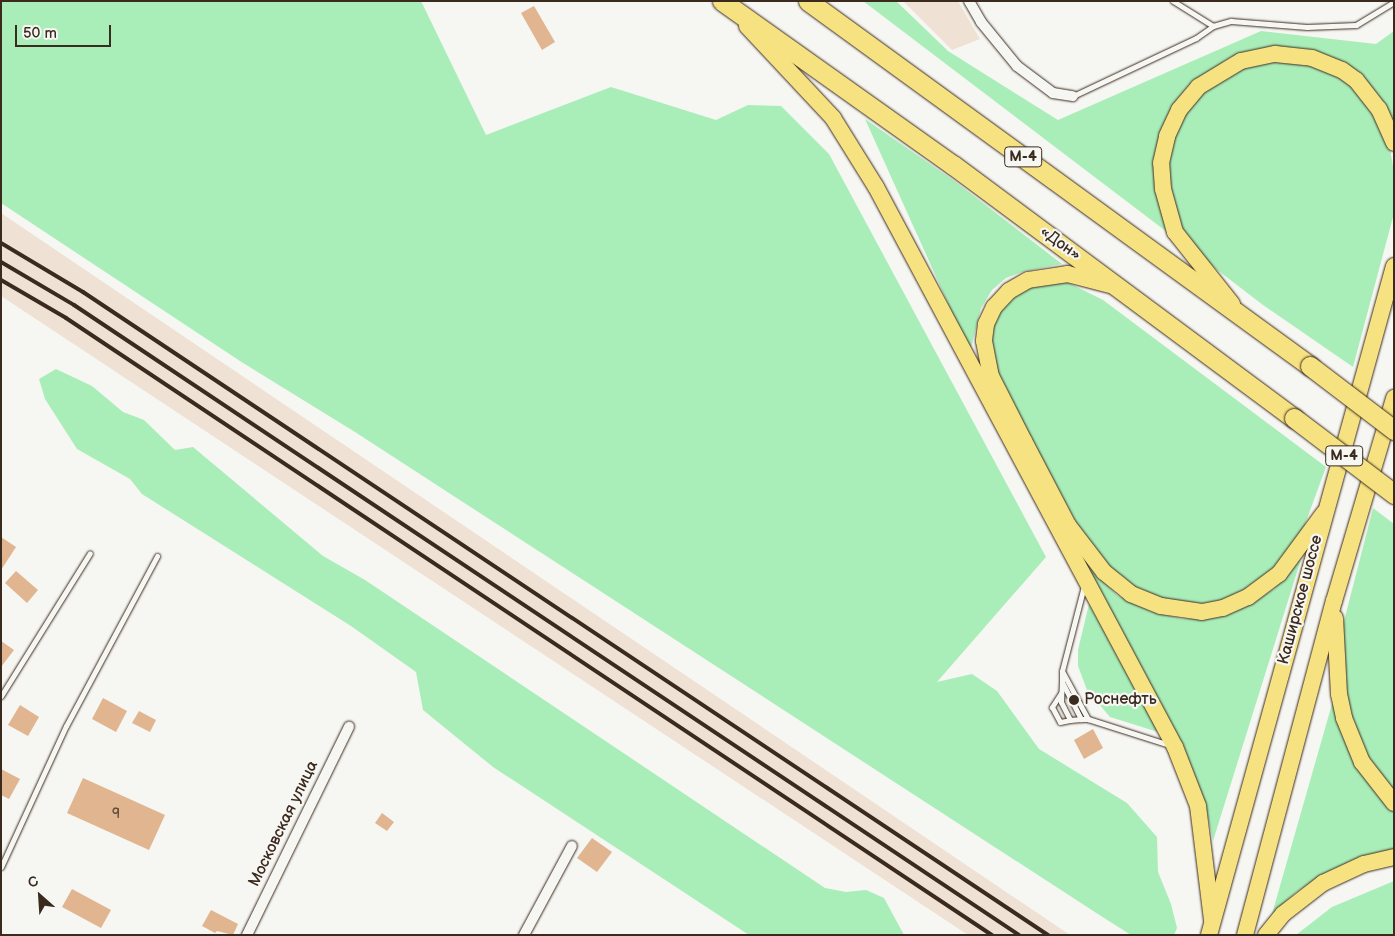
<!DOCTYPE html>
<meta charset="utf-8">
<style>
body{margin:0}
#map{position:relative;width:1395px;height:936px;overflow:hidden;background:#f6f6f2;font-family:"Balsamiq Sans",sans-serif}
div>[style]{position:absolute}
.built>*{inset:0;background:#efe2d5}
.green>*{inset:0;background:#a9eeb9}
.building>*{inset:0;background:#e0b590}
.roads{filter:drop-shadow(0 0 1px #3b2a1e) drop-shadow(0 0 1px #3b2a1e)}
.lane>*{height:5px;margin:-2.5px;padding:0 2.5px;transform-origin:2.5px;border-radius:2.5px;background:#f6f6f2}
.street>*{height:10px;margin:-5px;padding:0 5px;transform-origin:5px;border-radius:5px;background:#f6f6f2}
.primary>*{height:16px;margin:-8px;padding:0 8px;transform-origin:8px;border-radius:8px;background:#f6e281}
.highway>*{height:19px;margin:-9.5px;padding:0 9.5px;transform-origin:9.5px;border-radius:9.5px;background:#f6e281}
.rail>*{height:4px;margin:-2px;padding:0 2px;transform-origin:2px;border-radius:2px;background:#3b2a1e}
.bridges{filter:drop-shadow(0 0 1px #3b2a1e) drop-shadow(0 0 1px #3b2a1e)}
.highway-bridge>*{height:19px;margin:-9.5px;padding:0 9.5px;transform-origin:9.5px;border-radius:9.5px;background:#f6e281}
.dots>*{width:14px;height:14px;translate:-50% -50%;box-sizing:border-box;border:2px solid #f6f6f2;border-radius:50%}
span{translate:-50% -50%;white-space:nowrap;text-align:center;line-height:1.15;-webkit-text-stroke:4.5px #f6f6f2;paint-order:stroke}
.number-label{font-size:14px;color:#644d3a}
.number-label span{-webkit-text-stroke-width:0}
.shield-label span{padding:1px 4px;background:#f6f6f2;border:1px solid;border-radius:4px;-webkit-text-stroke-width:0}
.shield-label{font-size:15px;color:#3b2a1e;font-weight:700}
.street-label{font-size:16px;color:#3b2a1e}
.poi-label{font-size:16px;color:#3b2a1e}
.left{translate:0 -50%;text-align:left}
.frame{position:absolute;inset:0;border:2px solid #3b2a1e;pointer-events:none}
.north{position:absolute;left:15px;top:871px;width:50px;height:50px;-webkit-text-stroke:4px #f6f6f2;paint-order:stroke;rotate:334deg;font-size:14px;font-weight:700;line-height:20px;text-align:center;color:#3b2a1e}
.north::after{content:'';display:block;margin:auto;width:18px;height:22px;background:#3b2a1e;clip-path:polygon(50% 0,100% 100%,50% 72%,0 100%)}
.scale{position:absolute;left:15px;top:25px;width:96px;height:22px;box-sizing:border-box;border:2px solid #3b2a1e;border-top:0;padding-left:6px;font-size:15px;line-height:18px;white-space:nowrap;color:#3b2a1e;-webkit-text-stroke:4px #f6f6f2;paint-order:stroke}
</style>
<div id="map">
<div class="built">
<div style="clip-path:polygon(903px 1px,958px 1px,980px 39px,952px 50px)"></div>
<div style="clip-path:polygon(1px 213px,1070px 935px,968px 935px,1px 296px)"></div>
</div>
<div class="green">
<div style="clip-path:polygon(1px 1px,421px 1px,486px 135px,611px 87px,716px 120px,748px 105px,781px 106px,829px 154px,1046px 557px,937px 682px,972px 674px,997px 691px,1039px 749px,1127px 803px,1157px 837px,1158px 872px,1171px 904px,1177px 928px,1174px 935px,1131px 935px,1101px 916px,355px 432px,240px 361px,1px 203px)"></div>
<div style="clip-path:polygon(863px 1px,896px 1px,948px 51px,1058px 120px,1261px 31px,1376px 44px,1394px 31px,1394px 128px,1389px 117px,1305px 49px,1268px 47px,1231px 57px,1189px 85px,1173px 104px,1164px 126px,1167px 232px)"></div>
<div style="clip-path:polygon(1264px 61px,1299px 61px,1333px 71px,1363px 94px,1390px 149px,1394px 172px,1393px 217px,1353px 367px,1263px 305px,1216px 269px,1197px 251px,1177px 220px,1167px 164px,1176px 130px,1195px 97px,1225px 75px)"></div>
<div style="clip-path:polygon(865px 119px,953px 180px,1062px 264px,1025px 271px,1006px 278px,992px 290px,981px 308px,970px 352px)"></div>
<div style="clip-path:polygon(1065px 281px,1103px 300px,1326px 467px,1304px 527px,1290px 551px,1262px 581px,1230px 598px,1194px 606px,1177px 604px,1140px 591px,1113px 572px,1085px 539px,998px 376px,990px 344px,995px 317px,1003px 304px,1028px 286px)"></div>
<div style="clip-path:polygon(56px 369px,92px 386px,123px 412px,144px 420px,175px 450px,193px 447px,323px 556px,365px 580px,825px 888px,846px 892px,866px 890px,884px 898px,904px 935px,749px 935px,493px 767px,423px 710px,416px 672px,351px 626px,142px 494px,130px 479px,77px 449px,45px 399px,39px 379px)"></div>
<div style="clip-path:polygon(1373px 508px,1394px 524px,1394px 796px,1365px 755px,1348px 707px,1343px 625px)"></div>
<div style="clip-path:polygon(1302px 556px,1213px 841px,1208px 816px,1182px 749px,1089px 568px,1118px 596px,1152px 612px,1183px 619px,1213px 618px,1249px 605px,1274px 589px)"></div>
<div style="clip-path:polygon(1089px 604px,1158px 732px,1110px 717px,1087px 690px,1078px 666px,1078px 650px)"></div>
<div style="clip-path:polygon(1334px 697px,1388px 807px,1394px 811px,1394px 851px,1377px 853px,1329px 871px,1296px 892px,1272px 914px)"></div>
<div style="clip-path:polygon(1394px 881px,1394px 935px,1296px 935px,1332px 907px)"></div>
</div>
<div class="building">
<div style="clip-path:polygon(534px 6px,555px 42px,542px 50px,521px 13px)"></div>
<div style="clip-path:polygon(1px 537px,16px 547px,1px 570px)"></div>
<div style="clip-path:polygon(16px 571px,38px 590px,27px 603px,5px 583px)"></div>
<div style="clip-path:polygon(1px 641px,14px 650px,1px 667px)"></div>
<div style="clip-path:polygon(103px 698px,127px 711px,116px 732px,92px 719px)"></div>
<div style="clip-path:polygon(20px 705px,39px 717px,28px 736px,8px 725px)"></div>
<div style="clip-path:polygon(139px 711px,156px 720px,150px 732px,132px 723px)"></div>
<div style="clip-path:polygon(1093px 729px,1103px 748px,1084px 759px,1074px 740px)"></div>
<div style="clip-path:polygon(1px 769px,20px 779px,9px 799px,1px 795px)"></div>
<div style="clip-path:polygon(83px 778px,165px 815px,149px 850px,67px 813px)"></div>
<div style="clip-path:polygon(382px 813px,394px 822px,387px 831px,375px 823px)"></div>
<div style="clip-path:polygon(592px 838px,612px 852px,597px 872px,577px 858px)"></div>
<div style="clip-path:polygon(72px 889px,111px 910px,101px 928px,62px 907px)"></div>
<div style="clip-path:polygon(211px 910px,238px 924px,233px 935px,217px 931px,215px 933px,202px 926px)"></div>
</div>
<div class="roads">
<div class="lane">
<div style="left:1173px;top:1px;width:47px;rotate:32deg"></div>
<div style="left:1073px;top:96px;width:136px;rotate:-25.2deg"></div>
<div style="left:1196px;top:38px;width:21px;rotate:-35deg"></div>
<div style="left:1213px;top:26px;width:19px;rotate:-16deg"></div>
<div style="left:1231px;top:21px;width:76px;rotate:4.5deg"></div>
<div style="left:1307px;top:27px;width:49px;rotate:-2.3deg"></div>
<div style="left:1356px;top:25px;width:44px;rotate:-31.2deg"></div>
<div style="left:1084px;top:586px;width:88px;rotate:104.5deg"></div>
<div style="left:1062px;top:671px;width:55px;rotate:61.6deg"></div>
<div style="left:1088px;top:719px;width:85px;rotate:17.8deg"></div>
<div style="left:1062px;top:671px;width:11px;rotate:90deg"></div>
<div style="left:1062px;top:682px;width:42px;rotate:62.8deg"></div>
<div style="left:1081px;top:719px;width:7px"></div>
<div style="left:1062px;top:682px;width:20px;rotate:93deg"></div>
<div style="left:1061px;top:702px;width:20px;rotate:63deg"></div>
<div style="left:1070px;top:720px;width:11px;rotate:-5deg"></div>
<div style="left:1061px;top:693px;width:17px;rotate:123deg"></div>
<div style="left:1052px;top:707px;width:17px;rotate:62deg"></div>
<div style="left:1060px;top:722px;width:10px;rotate:-11deg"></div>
<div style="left:1px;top:696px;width:168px;rotate:-58.1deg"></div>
<div style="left:1px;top:867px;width:155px;rotate:-65.3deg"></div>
<div style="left:66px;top:726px;width:193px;rotate:-61.8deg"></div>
</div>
<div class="street">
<div style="left:969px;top:1px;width:24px;rotate:60deg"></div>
<div style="left:981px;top:22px;width:57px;rotate:50.7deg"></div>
<div style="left:1017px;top:66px;width:45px;rotate:36.9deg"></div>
<div style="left:1053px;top:93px;width:20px;rotate:9deg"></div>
<div style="left:247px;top:935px;width:232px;rotate:-63.9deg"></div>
<div style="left:524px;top:935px;width:101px;rotate:-61.7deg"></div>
</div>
<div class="primary">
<div style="left:747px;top:26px;width:126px;rotate:46.9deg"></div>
<div style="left:833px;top:118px;width:81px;rotate:58.1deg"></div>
<div style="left:876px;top:187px;width:635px;rotate:61.9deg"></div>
<div style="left:1175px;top:747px;width:63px;rotate:68.7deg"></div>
<div style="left:1198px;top:806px;width:115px;rotate:83deg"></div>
<div style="left:1114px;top:286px;width:48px;rotate:-165.4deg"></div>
<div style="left:1068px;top:274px;width:40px;rotate:171.5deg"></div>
<div style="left:1028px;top:280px;width:22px;rotate:150deg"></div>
<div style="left:1009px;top:291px;width:22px;rotate:133deg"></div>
<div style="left:994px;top:307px;width:19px;rotate:115deg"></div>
<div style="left:986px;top:324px;width:17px;rotate:97deg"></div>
<div style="left:984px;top:341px;width:36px;rotate:79deg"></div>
<div style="left:991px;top:376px;width:73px;rotate:63.1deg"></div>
<div style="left:1024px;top:441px;width:95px;rotate:62.4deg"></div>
<div style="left:1068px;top:525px;width:59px;rotate:52.5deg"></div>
<div style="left:1104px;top:572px;width:35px;rotate:39deg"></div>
<div style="left:1131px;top:594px;width:32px;rotate:22deg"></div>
<div style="left:1161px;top:606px;width:41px;rotate:8.3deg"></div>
<div style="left:1202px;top:612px;width:21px;rotate:-11deg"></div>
<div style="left:1223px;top:608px;width:27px;rotate:-24deg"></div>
<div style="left:1248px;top:597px;width:39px;rotate:-37deg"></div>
<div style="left:1279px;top:574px;width:76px;rotate:-53.6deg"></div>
<div style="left:1232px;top:304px;width:92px;rotate:-128.4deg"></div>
<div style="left:1175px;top:232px;width:45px;rotate:-105.6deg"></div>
<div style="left:1163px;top:189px;width:26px;rotate:-94deg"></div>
<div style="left:1161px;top:163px;width:28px;rotate:-77deg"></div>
<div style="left:1167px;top:136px;width:29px;rotate:-65deg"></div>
<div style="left:1179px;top:110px;width:30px;rotate:-50deg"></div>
<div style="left:1198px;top:87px;width:50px;rotate:-31.2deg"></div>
<div style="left:1241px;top:61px;width:35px;rotate:-12deg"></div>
<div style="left:1275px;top:54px;width:37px;rotate:6deg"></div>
<div style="left:1312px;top:58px;width:32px;rotate:22deg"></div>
<div style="left:1342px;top:70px;width:17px;rotate:36deg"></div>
<div style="left:1356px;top:80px;width:37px;rotate:52deg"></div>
<div style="left:1379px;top:109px;width:37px;rotate:66deg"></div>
<div style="left:1335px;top:618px;width:76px;rotate:87deg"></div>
<div style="left:1339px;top:694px;width:25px;rotate:78deg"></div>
<div style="left:1344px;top:718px;width:48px;rotate:67.8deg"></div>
<div style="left:1362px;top:762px;width:52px;rotate:52deg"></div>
<div style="left:1209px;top:935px;width:694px;rotate:-74.54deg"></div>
<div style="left:1245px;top:935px;width:346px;rotate:-75.1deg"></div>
<div style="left:1334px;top:601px;width:212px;rotate:-73.5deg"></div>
<div style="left:1266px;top:935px;width:27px;rotate:-51deg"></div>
<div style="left:1283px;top:914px;width:51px;rotate:-37.8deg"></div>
<div style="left:1323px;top:883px;width:45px;rotate:-24.9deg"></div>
<div style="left:1364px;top:864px;width:31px;rotate:-13deg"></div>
</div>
<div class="highway">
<div style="left:722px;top:1px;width:283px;rotate:35.4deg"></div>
<div style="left:953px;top:165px;width:425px;rotate:36.6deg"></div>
<div style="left:808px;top:1px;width:621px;rotate:36.02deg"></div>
</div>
</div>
<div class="rail">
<div style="left:1px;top:243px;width:96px;rotate:30.9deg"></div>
<div style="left:83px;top:292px;width:1160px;rotate:33.68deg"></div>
<div style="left:1px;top:262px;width:85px;rotate:30.5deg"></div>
<div style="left:74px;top:305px;width:1136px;rotate:33.69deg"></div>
<div style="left:1px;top:280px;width:75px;rotate:30.3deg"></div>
<div style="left:66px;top:318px;width:1113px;rotate:33.68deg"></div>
</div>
<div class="bridges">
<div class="highway-bridge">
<div style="left:1310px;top:366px;width:106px;rotate:37.3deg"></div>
<div style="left:1294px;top:418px;width:126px;rotate:37.2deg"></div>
</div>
</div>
<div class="dots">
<div style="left:1074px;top:700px;background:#3b2a1e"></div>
</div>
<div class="number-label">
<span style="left:116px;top:814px">9</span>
</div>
<div class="shield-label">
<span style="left:1023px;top:157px">М-4</span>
<span style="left:1344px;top:456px">М-4</span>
</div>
<div class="street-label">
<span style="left:1060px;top:244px;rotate:36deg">«Дон»</span>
<span style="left:1301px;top:600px;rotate:-75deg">Каширское шоссе</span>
<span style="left:284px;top:824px;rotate:-64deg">Московская улица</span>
</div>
<div class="poi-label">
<span class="left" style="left:1084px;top:700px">Роснефть</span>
</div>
<div class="frame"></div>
<div class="north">С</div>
<div class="scale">50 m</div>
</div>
